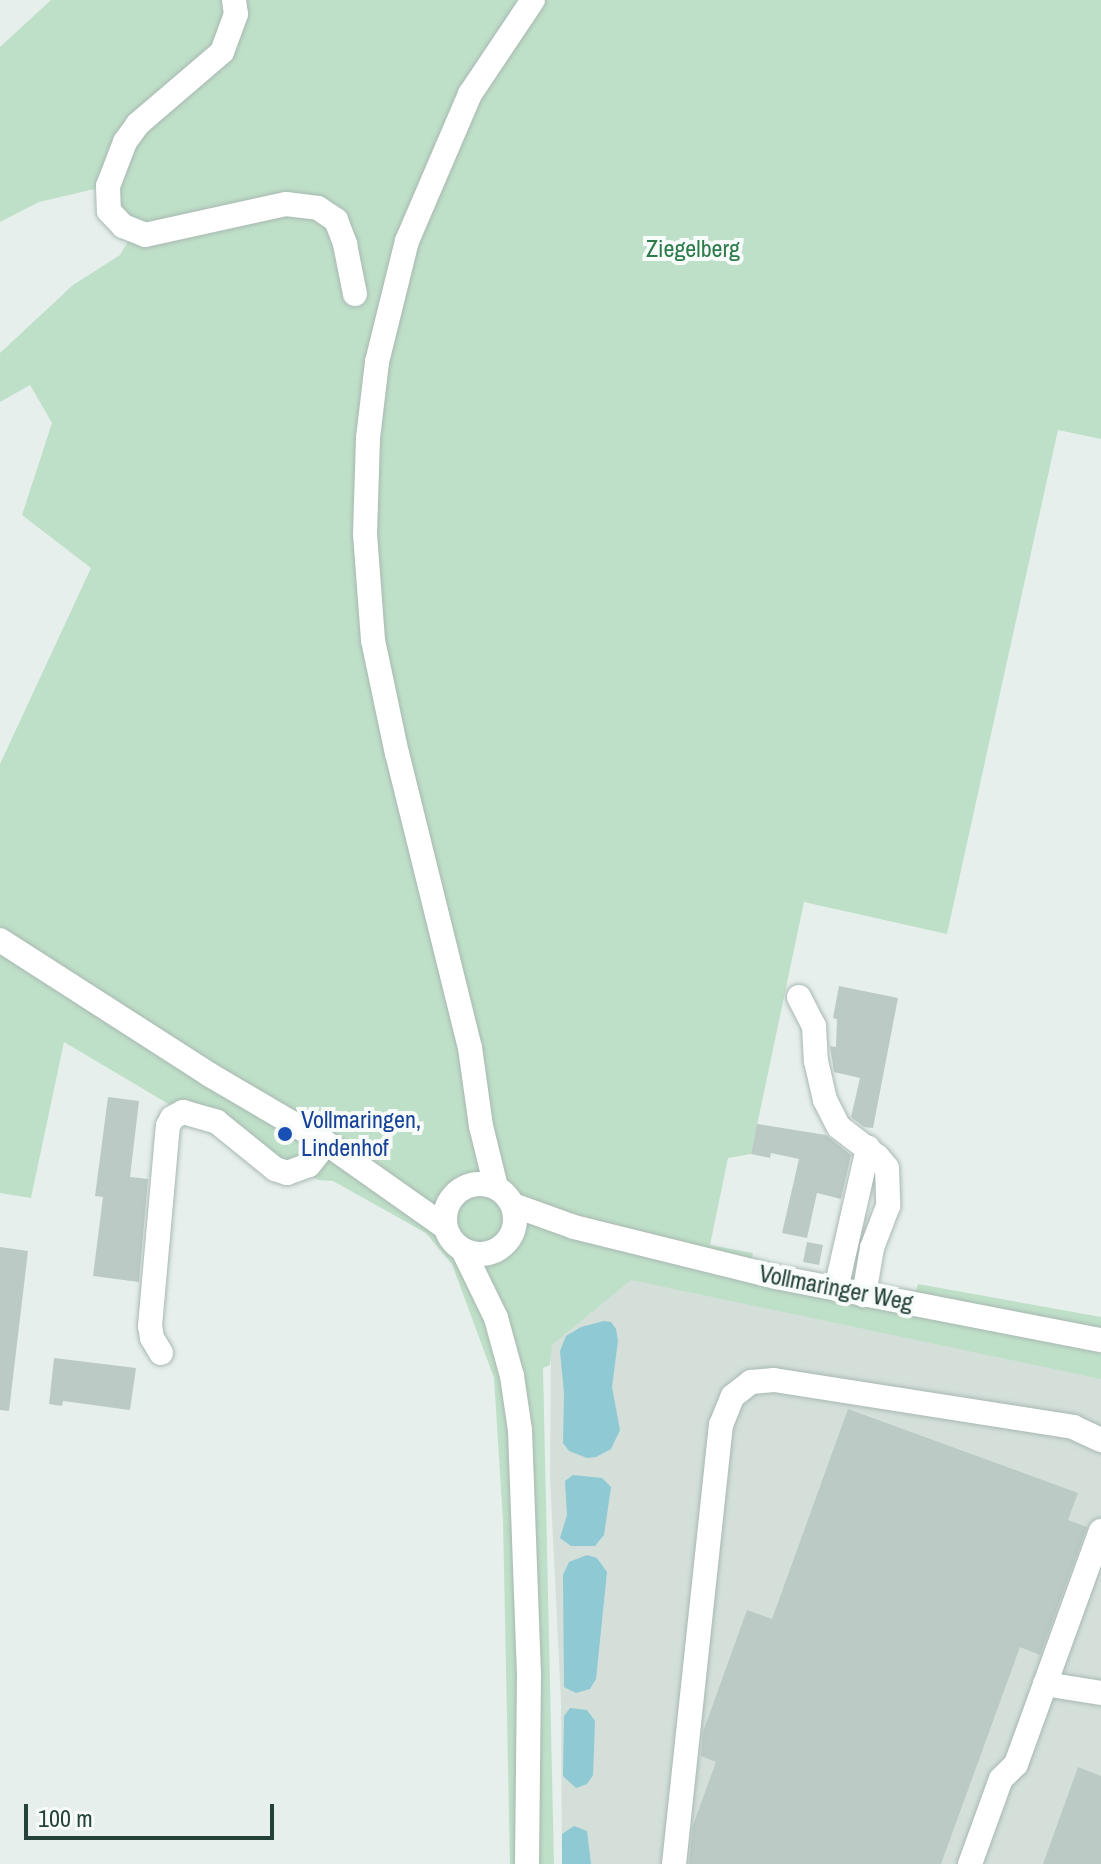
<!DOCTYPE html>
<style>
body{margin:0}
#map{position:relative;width:1101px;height:1864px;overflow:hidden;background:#e6efeb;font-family:"Archivo Narrow",sans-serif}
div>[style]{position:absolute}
.built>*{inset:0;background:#d4dfda}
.green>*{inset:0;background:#bfe0c8}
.water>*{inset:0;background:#8ec9d4}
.building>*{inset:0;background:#bbcac4}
.roads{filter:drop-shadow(0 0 2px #a8b8b2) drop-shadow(0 0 2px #a8b8b2)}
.minor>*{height:24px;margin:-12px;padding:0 12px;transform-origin:12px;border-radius:12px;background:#fff}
.minor>.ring{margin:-12px;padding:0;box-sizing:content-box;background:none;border:24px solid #fff;border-radius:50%}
.dots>*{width:22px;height:22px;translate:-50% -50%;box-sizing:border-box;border:4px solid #f7fbf9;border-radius:50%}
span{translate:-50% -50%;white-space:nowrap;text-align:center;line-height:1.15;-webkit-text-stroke:8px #f7fbf9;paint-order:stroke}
.park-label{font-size:24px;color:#2d7a4b}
.transit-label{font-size:24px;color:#164399}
.left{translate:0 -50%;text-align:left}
.street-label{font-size:24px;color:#24423a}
.scale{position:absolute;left:24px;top:1804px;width:250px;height:36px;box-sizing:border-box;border:4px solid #24423a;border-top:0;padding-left:10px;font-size:24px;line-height:28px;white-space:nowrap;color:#24423a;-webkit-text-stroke:6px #f7fbf9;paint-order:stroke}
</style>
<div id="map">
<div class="built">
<div style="clip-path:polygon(631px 1279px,1101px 1378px,1101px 1864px,562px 1864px,561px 1701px,550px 1477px,551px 1345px)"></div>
</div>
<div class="green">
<div style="clip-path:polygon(51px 0,1101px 0,1101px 439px,1058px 430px,947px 934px,804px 902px,751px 1154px,728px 1158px,710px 1245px,753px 1253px,751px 1261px,915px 1294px,918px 1284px,1101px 1317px,1101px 1379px,631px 1280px,552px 1345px,550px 1365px,543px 1368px,554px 1864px,510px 1864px,503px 1521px,494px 1378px,452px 1264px,426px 1233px,333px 1181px,319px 1180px,298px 1171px,182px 1112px,64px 1042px,31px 1198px,0 1193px,0 764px,91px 568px,22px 515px,52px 423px,30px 385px,0 402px,0 353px,73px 285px,120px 255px,133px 233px,107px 186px,39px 202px,0 222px,0 47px)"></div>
</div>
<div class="water">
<div style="clip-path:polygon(604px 1321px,611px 1322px,616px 1329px,618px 1341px,612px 1387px,620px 1430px,611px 1449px,596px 1457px,587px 1458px,569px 1451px,563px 1443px,564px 1393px,560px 1351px,566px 1336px,581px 1327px)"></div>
<div style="clip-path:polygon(573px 1475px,602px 1478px,611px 1487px,604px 1535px,595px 1546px,571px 1546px,560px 1538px,567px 1515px,565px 1481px)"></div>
<div style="clip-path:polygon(587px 1555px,597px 1558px,607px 1572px,596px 1679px,590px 1689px,576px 1693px,564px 1687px,563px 1575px,569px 1562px)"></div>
<div style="clip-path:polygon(570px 1708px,587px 1710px,595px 1721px,593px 1775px,587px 1784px,576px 1788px,563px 1776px,564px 1716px)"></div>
<div style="clip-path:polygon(574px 1826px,587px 1831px,591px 1864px,562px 1864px,562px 1834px)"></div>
</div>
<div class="building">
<div style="clip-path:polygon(839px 986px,898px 998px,873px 1128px,864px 1127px,851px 1117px,860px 1078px,834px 1072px,830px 1046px,836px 1047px,837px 1019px,833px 1018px)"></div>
<div style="clip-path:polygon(108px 1097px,139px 1101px,130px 1177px,148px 1179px,139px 1282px,93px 1276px,103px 1197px,95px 1196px)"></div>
<div style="clip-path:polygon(757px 1124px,826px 1135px,851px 1155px,841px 1199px,817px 1193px,807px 1238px,782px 1233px,799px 1159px,771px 1153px,770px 1158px,751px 1154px)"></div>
<div style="clip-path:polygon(807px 1242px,823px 1245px,819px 1265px,803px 1262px)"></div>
<div style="clip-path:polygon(0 1247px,28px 1251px,9px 1411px,0 1410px)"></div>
<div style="clip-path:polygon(54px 1358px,136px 1368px,130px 1410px,63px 1401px,62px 1406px,49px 1404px)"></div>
<div style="clip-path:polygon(848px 1409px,1078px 1493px,1068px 1520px,1087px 1527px,1040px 1655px,1020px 1647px,941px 1864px,689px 1864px,693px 1825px,716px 1762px,701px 1756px,703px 1732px,747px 1610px,772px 1619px)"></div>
<div style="clip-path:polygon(1078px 1767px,1101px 1776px,1101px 1864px,1043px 1864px)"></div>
</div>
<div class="roads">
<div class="minor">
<div style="left:234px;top:0;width:14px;rotate:82deg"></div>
<div style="left:236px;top:14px;width:40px;rotate:110.2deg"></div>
<div style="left:222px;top:52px;width:111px;rotate:139.4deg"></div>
<div style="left:138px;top:124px;width:22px;rotate:126deg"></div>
<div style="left:125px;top:142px;width:47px;rotate:111.1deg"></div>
<div style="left:108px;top:186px;width:25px;rotate:88deg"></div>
<div style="left:109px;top:211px;width:21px;rotate:47deg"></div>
<div style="left:123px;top:226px;width:24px;rotate:22deg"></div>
<div style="left:145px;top:235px;width:144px;rotate:-12.4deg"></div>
<div style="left:286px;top:204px;width:32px;rotate:7deg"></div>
<div style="left:318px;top:208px;width:22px;rotate:34deg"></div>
<div style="left:336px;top:220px;width:26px;rotate:69deg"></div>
<div style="left:345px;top:244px;width:51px;rotate:78.7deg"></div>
<div style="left:0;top:940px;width:250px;rotate:32.7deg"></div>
<div style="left:210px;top:1075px;width:134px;rotate:30.4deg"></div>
<div style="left:326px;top:1143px;width:146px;rotate:35.2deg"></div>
<div style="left:799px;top:997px;width:33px;rotate:63deg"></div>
<div style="left:814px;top:1026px;width:35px;rotate:87deg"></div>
<div style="left:816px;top:1061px;width:40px;rotate:77deg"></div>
<div style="left:825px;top:1100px;width:30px;rotate:63deg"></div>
<div style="left:839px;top:1127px;width:49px;rotate:37.6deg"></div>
<div style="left:878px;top:1157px;width:14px;rotate:51deg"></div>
<div style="left:887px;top:1168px;width:38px;rotate:88deg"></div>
<div style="left:888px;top:1206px;width:45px;rotate:110.9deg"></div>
<div style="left:872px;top:1248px;width:48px;rotate:99.7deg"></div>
<div class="ring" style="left:445px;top:1184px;width:46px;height:46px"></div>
<div style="left:496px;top:1187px;width:63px;rotate:-103.8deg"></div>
<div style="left:481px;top:1126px;width:79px;rotate:-98deg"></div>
<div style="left:470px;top:1048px;width:303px;rotate:-103.9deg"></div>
<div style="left:397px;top:754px;width:116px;rotate:-101.9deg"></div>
<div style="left:373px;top:640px;width:106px;rotate:-94.3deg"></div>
<div style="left:365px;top:534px;width:96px;rotate:-88.2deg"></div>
<div style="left:368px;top:438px;width:77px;rotate:-83.2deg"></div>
<div style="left:377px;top:362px;width:125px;rotate:-76.1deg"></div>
<div style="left:407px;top:241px;width:160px;rotate:-66.8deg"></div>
<div style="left:470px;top:94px;width:113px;rotate:-56.2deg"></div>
<div style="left:513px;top:1205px;width:65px;rotate:19.8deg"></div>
<div style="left:574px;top:1227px;width:208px;rotate:13.9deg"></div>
<div style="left:776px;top:1277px;width:331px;rotate:11deg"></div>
<div style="left:463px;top:1250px;width:76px;rotate:64.1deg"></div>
<div style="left:496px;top:1318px;width:60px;rotate:74.6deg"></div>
<div style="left:512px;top:1376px;width:55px;rotate:81.6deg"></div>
<div style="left:520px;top:1430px;width:243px;rotate:87.9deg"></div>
<div style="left:529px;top:1673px;width:191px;rotate:90.6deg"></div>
<div style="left:836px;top:1289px;width:145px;rotate:-77.2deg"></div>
<div style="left:161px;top:1353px;width:17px;rotate:-121deg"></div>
<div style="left:152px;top:1338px;width:12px;rotate:-99deg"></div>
<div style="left:150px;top:1326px;width:201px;rotate:-84.9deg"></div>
<div style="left:168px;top:1126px;width:9px;rotate:-63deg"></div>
<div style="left:172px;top:1118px;width:13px;rotate:-29deg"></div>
<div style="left:183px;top:1112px;width:35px;rotate:16deg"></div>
<div style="left:217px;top:1122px;width:75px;rotate:39deg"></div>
<div style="left:275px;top:1169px;width:13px;rotate:18deg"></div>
<div style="left:287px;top:1173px;width:23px;rotate:-20deg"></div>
<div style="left:309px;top:1165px;width:28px;rotate:-52deg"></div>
<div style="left:1045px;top:1684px;width:57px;rotate:9.1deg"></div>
<div style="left:674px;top:1864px;width:442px;rotate:-83.9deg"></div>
<div style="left:721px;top:1425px;width:31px;rotate:-68deg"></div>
<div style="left:733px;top:1396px;width:23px;rotate:-38deg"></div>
<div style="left:751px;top:1382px;width:23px;rotate:-5deg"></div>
<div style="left:774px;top:1380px;width:303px;rotate:8.9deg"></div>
<div style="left:1073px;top:1427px;width:31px;rotate:25deg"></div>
<div style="left:970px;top:1864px;width:90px;rotate:-70deg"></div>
<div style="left:1001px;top:1779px;width:21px;rotate:-45deg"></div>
<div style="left:1016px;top:1764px;width:248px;rotate:-70deg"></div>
</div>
</div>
<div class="dots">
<div style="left:285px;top:1134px;background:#1a4fb4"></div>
</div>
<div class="park-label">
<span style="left:693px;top:249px">Ziegelberg</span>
</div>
<div class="transit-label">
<span class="left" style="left:301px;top:1134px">Vollmaringen,<br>Lindenhof</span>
</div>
<div class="street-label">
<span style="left:836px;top:1288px;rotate:11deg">Vollmaringer Weg</span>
</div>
<div class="scale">100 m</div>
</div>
